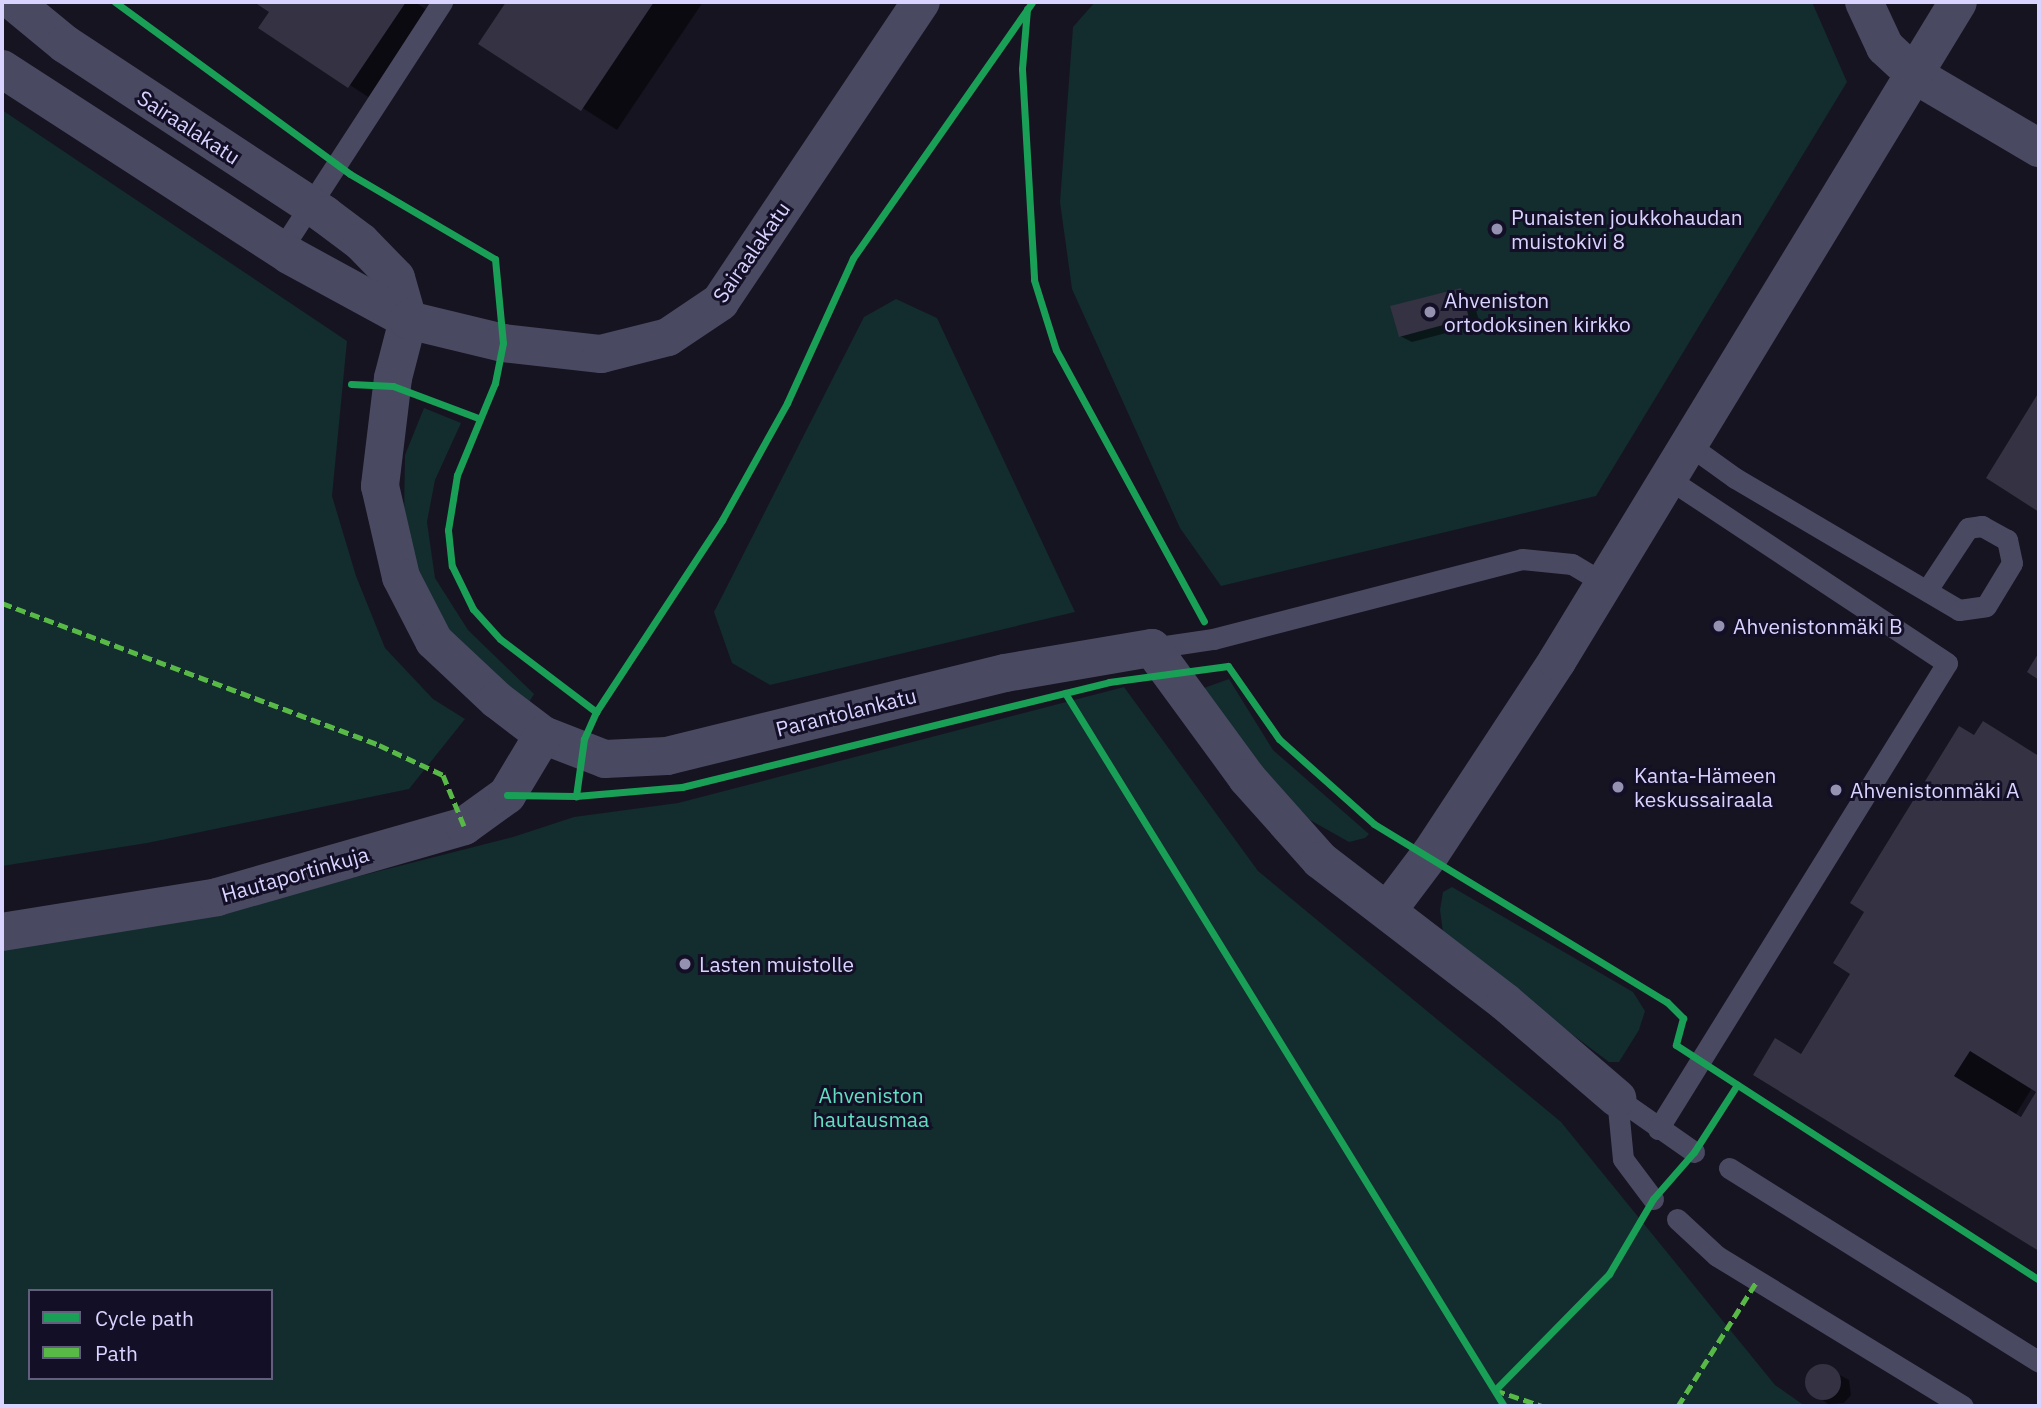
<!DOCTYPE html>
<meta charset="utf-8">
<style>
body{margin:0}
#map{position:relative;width:2041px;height:1408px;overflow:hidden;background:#161421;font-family:"IBM Plex Sans",sans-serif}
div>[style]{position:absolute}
.green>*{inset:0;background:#132c2d}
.shadow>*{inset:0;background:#0007}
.building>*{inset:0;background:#343243}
.round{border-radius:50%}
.service>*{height:21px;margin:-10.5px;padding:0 10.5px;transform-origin:10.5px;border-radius:10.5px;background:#4a4962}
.minor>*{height:38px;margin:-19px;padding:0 19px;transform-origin:19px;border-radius:19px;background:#4a4962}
.quiet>*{height:5px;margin-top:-2.5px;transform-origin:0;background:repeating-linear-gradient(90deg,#58b947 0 10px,transparent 0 15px)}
.cycleway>*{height:7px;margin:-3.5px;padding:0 3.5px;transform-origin:3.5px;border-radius:3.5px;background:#1a9f57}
.dots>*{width:19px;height:19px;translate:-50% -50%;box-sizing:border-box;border:4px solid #130f26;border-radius:50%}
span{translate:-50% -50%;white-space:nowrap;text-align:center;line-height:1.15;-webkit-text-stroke:6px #130f26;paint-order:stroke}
.street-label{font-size:21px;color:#d9d4ff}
.poi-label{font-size:21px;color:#d9d4ff}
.left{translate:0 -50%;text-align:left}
.park-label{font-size:21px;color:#5fe0c0}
.frame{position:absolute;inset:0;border:4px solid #d9d4ff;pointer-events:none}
.legend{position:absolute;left:28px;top:1289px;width:245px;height:91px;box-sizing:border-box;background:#130f26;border:2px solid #625e7d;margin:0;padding:9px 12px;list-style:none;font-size:21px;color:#d9d4ff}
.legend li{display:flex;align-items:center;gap:14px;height:35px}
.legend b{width:35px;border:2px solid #625e7d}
</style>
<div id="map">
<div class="green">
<div style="clip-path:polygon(1095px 2px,1812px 2px,1847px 82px,1596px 496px,1221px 586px,1180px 528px,1072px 289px,1060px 202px,1073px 27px)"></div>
<div style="clip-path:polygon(2px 110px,347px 341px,332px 496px,356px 576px,385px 648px,433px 699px,465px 719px,409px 789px,147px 843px,2px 866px)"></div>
<div style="clip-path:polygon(896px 299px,937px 318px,1075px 612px,770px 685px,732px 663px,714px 612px,864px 317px)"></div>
<div style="clip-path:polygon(424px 408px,461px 423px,435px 480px,427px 522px,435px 578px,468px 630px,534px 694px,528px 704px,465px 653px,436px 613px,414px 566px,404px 517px,405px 455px)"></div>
<div style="clip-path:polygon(1229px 679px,1273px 750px,1369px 834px,1365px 838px,1349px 842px,1310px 820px,1260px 765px,1204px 688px)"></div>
<div style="clip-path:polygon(evenodd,1124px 687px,1258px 871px,1561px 1122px,1775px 1385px,1805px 1406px,2px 1406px,2px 945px,219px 912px,513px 837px,574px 817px,678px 803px,1124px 687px,30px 1291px,271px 1291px,271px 1378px,30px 1378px,30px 1291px)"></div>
<div style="clip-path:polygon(1452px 887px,1633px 992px,1645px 1011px,1639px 1030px,1619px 1062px,1609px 1062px,1451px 944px,1443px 932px,1440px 910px,1443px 892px)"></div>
</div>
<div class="shadow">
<div style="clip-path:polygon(257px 2px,415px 2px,431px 13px,373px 100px,260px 27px,271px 11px)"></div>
<div style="clip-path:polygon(508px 2px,703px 2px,617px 130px,481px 43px)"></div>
<div style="clip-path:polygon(1461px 290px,1472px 296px,1480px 324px,1412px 342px,1400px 336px)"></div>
<div style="clip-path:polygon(2039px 396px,2039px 510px,1988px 478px)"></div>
<div style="clip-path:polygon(evenodd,1984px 724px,2039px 756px,2039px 1249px,1755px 1075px,1801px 1056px,1853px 973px,1984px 724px,2032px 1088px,2039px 1092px,2023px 1118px,2016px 1114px,2032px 1088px)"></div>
<div style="clip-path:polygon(1821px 1365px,1849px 1380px,1851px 1395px,1844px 1403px,1828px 1404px,1808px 1389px,1807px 1379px)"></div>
</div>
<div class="building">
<div style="clip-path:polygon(254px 2px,406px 2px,348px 88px,258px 28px,269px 12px)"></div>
<div style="clip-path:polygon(506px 2px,654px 2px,581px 111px,478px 44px)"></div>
<div style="clip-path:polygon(1461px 288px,1469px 318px,1399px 337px,1390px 306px)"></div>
<div style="clip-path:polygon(2039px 392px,2039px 512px,1986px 478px)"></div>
<div style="clip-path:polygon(2039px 652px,2039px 680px,2027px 672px)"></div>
<div style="clip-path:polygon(evenodd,1983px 721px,2039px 756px,2039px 1251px,1753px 1075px,1775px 1038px,1801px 1054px,1850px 974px,1833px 963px,1864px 912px,1850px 903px,1959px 726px,1974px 735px,1983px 721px,1970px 1051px,2036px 1092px,2021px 1117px,1954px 1076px,1970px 1051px)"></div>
<div class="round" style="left:1805px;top:1364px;width:36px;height:36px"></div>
</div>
<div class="service">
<div style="left:281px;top:250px;width:296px;rotate:-57deg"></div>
<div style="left:1689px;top:445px;width:57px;rotate:35.7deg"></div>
<div style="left:1735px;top:478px;width:260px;rotate:30.5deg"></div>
<div style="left:1959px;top:610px;width:27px;rotate:-8deg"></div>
<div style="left:1986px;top:606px;width:50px;rotate:-58.8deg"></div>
<div style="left:2012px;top:563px;width:24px;rotate:-102deg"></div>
<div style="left:2007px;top:540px;width:29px;rotate:-151deg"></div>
<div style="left:1982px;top:526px;width:14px;rotate:172deg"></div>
<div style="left:1968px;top:528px;width:74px;rotate:123.5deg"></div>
<div style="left:1152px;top:648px;width:62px;rotate:-8.4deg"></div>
<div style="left:1213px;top:639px;width:319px;rotate:-14.5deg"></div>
<div style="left:1522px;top:559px;width:50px;rotate:5.7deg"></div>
<div style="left:1572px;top:564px;width:39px;rotate:31deg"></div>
<div style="left:1617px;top:1098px;width:61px;rotate:84.4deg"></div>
<div style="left:1623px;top:1159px;width:50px;rotate:53.1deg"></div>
<div style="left:1617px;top:1098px;width:94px;rotate:35deg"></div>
<div style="left:1658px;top:1129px;width:548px;rotate:-58.19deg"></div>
<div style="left:1947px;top:663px;width:333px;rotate:-146.5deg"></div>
<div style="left:1729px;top:1168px;width:366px;rotate:32deg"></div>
<div style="left:1677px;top:1219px;width:54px;rotate:42.8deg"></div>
<div style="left:1717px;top:1256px;width:288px;rotate:31.4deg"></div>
</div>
<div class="minor">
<div style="left:14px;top:2px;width:66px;rotate:39.5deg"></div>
<div style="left:65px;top:44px;width:311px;rotate:33.3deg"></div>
<div style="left:325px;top:215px;width:45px;rotate:36.9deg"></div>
<div style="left:361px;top:242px;width:50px;rotate:45.8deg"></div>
<div style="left:396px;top:278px;width:44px;rotate:74.1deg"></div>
<div style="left:408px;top:320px;width:60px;rotate:104.5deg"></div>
<div style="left:393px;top:378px;width:109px;rotate:96.9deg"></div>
<div style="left:380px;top:486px;width:93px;rotate:77deg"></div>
<div style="left:401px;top:577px;width:72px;rotate:62.7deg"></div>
<div style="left:434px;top:641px;width:86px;rotate:43.1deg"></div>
<div style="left:497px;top:700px;width:58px;rotate:37.3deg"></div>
<div style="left:543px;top:735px;width:66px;rotate:21.2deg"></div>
<div style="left:605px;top:759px;width:62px;rotate:-2.8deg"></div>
<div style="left:667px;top:756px;width:348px;rotate:-13.8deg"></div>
<div style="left:1005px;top:673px;width:149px;rotate:-9.7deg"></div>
<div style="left:1152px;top:648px;width:161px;rotate:53.8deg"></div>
<div style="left:1247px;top:778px;width:110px;rotate:48.3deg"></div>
<div style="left:1320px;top:860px;width:233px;rotate:37.5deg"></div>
<div style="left:1505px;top:1002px;width:148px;rotate:40.6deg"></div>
<div style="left:1864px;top:2px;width:50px;rotate:65deg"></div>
<div style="left:1885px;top:47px;width:41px;rotate:43deg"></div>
<div style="left:1915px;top:75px;width:144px;rotate:30.5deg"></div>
<div style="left:2px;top:69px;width:342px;rotate:32.9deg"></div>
<div style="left:289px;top:255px;width:136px;rotate:28.6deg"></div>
<div style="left:408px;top:320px;width:98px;rotate:13.6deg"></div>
<div style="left:503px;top:343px;width:99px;rotate:6.4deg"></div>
<div style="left:601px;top:354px;width:69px;rotate:-14.2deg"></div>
<div style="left:668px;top:337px;width:63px;rotate:-33.9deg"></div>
<div style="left:720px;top:302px;width:361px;rotate:-56.2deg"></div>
<div style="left:1388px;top:910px;width:71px;rotate:-53deg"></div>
<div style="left:1431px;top:853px;width:230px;rotate:-56.7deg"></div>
<div style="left:1557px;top:661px;width:771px;rotate:-58.68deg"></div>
<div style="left:2px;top:932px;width:218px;rotate:-9.2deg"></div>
<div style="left:217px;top:897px;width:257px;rotate:-16deg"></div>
<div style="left:464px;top:826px;width:53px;rotate:-35.8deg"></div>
<div style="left:507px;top:795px;width:70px;rotate:-59deg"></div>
</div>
<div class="quiet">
<div style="left:2px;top:603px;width:403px;rotate:20.6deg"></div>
<div style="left:379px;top:745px;width:71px;rotate:25.1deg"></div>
<div style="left:443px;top:775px;width:55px;rotate:67.6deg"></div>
<div style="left:1495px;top:1390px;width:50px;rotate:18.8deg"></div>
<div style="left:1678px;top:1406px;width:148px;rotate:-57.7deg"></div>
</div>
<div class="cycleway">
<div style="left:115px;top:2px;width:291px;rotate:36.2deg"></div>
<div style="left:350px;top:174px;width:168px;rotate:30.4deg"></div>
<div style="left:495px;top:259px;width:84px;rotate:84.6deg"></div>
<div style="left:503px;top:343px;width:41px;rotate:101.3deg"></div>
<div style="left:495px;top:383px;width:100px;rotate:112.4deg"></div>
<div style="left:457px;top:475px;width:56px;rotate:99.3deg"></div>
<div style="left:448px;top:530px;width:36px;rotate:84deg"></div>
<div style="left:452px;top:566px;width:48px;rotate:64deg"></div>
<div style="left:473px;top:609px;width:40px;rotate:48deg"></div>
<div style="left:500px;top:639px;width:121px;rotate:37.2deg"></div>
<div style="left:596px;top:712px;width:30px;rotate:114deg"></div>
<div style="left:584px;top:739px;width:58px;rotate:98deg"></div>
<div style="left:1027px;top:9px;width:60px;rotate:94.8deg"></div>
<div style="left:1022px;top:69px;width:211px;rotate:86.7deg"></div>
<div style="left:1034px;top:280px;width:73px;rotate:72.6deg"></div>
<div style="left:1056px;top:350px;width:309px;rotate:61.4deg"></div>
<div style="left:351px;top:384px;width:42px;rotate:2.7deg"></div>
<div style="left:393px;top:386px;width:91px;rotate:20.6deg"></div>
<div style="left:1065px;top:693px;width:837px;rotate:58.38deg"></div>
<div style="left:596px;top:712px;width:230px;rotate:-56.7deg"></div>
<div style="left:722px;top:520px;width:134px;rotate:-60.9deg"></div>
<div style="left:787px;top:403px;width:159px;rotate:-65.5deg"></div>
<div style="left:853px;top:258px;width:312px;rotate:-55deg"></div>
<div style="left:507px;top:795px;width:69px;rotate:0.8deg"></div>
<div style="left:576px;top:796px;width:106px;rotate:-4.9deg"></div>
<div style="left:682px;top:787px;width:440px;rotate:-13.8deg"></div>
<div style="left:1109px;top:682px;width:120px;rotate:-7.7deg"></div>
<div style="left:1228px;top:666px;width:89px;rotate:55.1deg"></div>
<div style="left:1279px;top:739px;width:127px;rotate:41.8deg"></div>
<div style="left:1374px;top:824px;width:343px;rotate:31.3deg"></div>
<div style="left:1667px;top:1002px;width:23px;rotate:45deg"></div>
<div style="left:1683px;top:1018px;width:28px;rotate:105deg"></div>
<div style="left:1676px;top:1045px;width:432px;rotate:32.9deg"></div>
<div style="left:1495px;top:1390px;width:163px;rotate:-45.5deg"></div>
<div style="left:1609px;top:1274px;width:87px;rotate:-59.6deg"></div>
<div style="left:1653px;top:1199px;width:62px;rotate:-48.9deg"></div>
<div style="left:1694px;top:1152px;width:80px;rotate:-57.3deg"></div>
</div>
<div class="dots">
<div style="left:1497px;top:229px;background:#9591b1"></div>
<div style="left:1430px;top:312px;background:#9591b1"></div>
<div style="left:1719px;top:626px;background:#9591b1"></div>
<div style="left:1618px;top:787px;background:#9591b1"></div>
<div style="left:1836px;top:790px;background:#9591b1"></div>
<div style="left:685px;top:964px;background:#9591b1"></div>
</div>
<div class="street-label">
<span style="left:189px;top:127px;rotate:33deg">Sairaalakatu</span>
<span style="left:751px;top:252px;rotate:-55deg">Sairaalakatu</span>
<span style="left:846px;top:712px;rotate:-14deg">Parantolankatu</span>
<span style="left:295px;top:874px;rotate:-16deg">Hautaportinkuja</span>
</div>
<div class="poi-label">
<span class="left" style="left:1511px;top:229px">Punaisten joukkohaudan<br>muistokivi 8</span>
<span class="left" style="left:1444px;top:312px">Ahveniston<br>ortodoksinen kirkko</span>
<span class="left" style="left:1733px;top:626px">Ahvenistonmäki B</span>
<span class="left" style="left:1634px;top:787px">Kanta-Hämeen<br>keskussairaala</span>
<span class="left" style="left:1850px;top:790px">Ahvenistonmäki A</span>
<span class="left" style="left:699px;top:964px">Lasten muistolle</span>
</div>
<div class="park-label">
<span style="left:871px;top:1107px">Ahveniston<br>hautausmaa</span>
</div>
<div class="frame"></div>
<ul class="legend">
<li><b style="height:9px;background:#1a9f57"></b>Cycle path</li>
<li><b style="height:9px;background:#58b947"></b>Path</li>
</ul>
</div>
